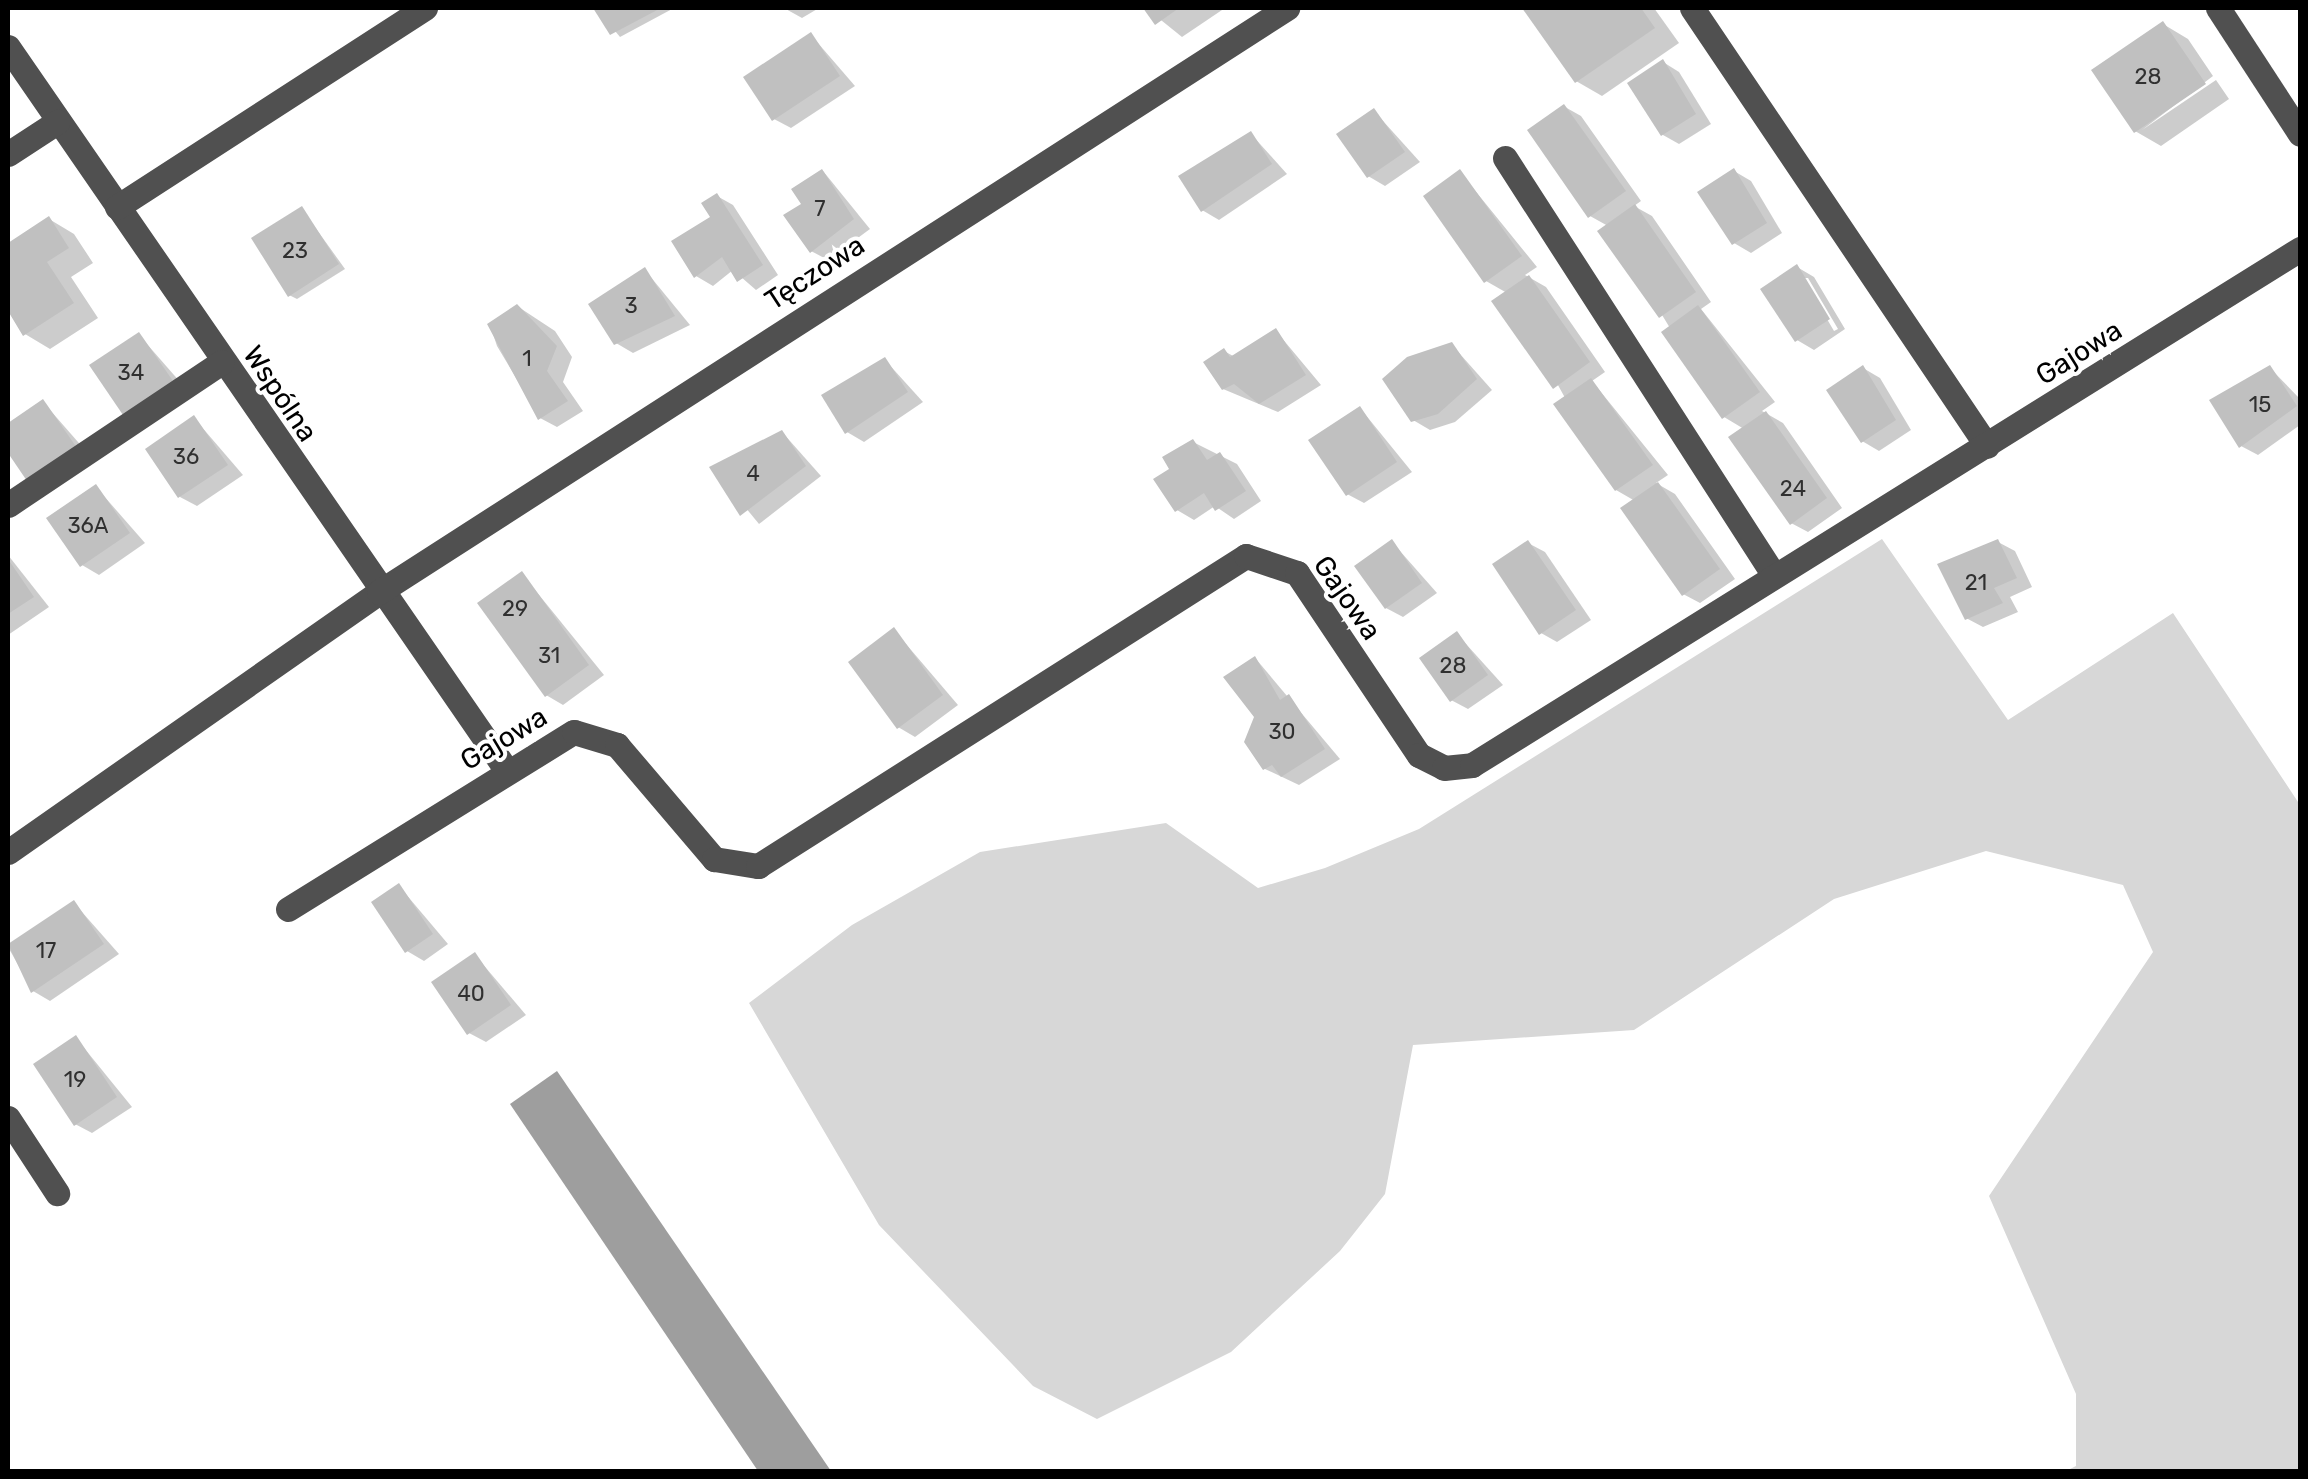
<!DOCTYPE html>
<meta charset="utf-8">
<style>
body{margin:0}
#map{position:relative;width:2308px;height:1479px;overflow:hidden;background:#fff;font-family:Rubik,sans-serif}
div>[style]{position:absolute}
.green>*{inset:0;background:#d7d7d7}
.water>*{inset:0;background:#9e9e9e}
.shadow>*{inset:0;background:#0003}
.building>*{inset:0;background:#c0c0c0}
.minor>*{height:25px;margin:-12.5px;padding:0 12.5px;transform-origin:12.5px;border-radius:12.5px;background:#505050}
span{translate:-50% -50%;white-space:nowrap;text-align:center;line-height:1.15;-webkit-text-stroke:8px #fff;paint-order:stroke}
.number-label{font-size:22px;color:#303030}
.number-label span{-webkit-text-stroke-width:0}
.street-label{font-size:28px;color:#000}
.frame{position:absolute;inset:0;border:10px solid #000;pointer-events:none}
</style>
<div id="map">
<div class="green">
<div style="clip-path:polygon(1882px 539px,2008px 720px,2173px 613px,2300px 805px,2300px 1471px,2066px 1471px,2076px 1466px,2076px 1394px,1989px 1196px,2153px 952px,2123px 885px,1986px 851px,1834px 899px,1634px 1030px,1413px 1045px,1385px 1194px,1340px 1251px,1231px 1352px,1097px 1419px,1033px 1386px,879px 1225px,749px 1003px,852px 925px,980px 852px,1166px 823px,1258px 888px,1325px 868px,1419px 829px)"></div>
</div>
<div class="water">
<div style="clip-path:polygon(557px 1071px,831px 1471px,758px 1471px,510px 1104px)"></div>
</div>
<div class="shadow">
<div style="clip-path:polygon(596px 8px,674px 8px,620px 37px)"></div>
<div style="clip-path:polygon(784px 8px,819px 8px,802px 18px)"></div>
<div style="clip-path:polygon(1146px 8px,1225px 8px,1182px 37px)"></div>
<div style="clip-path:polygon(1525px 8px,1654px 8px,1679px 43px,1602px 96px,1576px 81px)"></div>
<div style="clip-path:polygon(2163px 24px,2188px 39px,2213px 76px,2142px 130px,2216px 80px,2229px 99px,2161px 146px,2135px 131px)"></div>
<div style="clip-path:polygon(811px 35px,855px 86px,791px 128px,774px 119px)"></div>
<div style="clip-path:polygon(1663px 62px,1679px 72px,1711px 124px,1679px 144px,1663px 135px)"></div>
<div style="clip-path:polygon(1565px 107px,1581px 116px,1641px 201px,1634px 206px,1652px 216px,1711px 302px,1701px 309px,1775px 402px,1762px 411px,1783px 423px,1842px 508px,1808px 532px,1791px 523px,1744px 429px,1724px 417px,1608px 226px,1590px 216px)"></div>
<div style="clip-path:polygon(1374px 111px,1420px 162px,1385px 186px,1368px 176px)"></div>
<div style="clip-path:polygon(1251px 134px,1287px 174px,1219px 220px,1202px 210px)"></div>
<div style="clip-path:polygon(823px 171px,870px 229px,828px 260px,811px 251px,804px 204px)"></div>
<div style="clip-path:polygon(1734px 171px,1751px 181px,1782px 233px,1751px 253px,1734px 243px)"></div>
<div style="clip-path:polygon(1460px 172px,1537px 267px,1525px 275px,1546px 287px,1605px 372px,1592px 381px,1668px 475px,1656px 483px,1675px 494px,1735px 579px,1700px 603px,1683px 594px,1635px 501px,1616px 490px,1507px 293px,1486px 281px)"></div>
<div style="clip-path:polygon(717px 196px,733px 205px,778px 275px,756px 290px,733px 270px,713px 286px,696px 276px)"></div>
<div style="clip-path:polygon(302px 209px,345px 269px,297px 299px,289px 295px)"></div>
<div style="clip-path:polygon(49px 219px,74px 234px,93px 263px,71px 277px,98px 318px,50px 349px,25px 334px,8px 306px,8px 246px)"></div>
<div style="clip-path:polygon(evenodd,1797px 267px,1814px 277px,1845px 329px,1814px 350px,1797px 340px,1797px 267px,1803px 278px,1808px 278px,1838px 329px,1834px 331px,1803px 278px)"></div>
<div style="clip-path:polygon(645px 270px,690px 325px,633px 353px,616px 343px)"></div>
<div style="clip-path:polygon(517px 306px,555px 331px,572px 357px,563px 382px,583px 411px,557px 427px,540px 418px,497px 346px,490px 325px)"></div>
<div style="clip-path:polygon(1276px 331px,1321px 385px,1278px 412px,1223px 389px,1224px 351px,1235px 357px)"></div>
<div style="clip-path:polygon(139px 335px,188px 391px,141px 422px)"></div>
<div style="clip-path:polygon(1452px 345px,1492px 390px,1455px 422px,1430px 430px,1413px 420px)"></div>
<div style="clip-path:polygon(885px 360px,923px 402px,864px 442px,847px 432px)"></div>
<div style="clip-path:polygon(1863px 368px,1880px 378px,1911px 430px,1879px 451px,1862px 441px)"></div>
<div style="clip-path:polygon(2270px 368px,2300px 399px,2300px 425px,2258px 455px,2241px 446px)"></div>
<div style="clip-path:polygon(43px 402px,92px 458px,29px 480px,8px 448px,8px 426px)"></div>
<div style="clip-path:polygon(1360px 408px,1412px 472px,1364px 503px,1347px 494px)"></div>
<div style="clip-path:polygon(194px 418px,243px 475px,197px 506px,180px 497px)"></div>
<div style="clip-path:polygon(782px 432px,821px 476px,759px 524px,713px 468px)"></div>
<div style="clip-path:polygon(1193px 442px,1237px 464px,1261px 501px,1234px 519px,1215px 506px,1194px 520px,1177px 510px,1172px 470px)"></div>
<div style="clip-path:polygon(96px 487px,145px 543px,99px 575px,82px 565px)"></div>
<div style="clip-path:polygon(1392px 542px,1437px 593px,1403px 617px,1386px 608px)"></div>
<div style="clip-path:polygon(1998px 542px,2015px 551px,2032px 587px,2010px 597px,2018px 612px,1983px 627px,1966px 618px)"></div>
<div style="clip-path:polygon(1528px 543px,1545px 552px,1591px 620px,1557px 642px,1541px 633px)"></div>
<div style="clip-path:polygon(8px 555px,49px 607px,8px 635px)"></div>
<div style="clip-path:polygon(522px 574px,604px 675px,563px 705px,546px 695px)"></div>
<div style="clip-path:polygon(894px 630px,958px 705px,915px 737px,898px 727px)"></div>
<div style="clip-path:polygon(1457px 634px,1503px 685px,1468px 709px,1451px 700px)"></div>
<div style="clip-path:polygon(1256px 659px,1340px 759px,1299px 785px,1265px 769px)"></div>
<div style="clip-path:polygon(399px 886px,448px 944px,424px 961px,407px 951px)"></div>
<div style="clip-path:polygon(74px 903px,119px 954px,50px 1001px,33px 991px,8px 947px)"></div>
<div style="clip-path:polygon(475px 955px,526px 1015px,486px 1042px,469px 1033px)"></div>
<div style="clip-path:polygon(76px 1038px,132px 1107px,92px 1133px,75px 1124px)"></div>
</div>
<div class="building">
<div style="clip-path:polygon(593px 8px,661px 8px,610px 35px)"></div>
<div style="clip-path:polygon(1143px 8px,1179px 8px,1155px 25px)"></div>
<div style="clip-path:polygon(1522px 8px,1641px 8px,1655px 28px,1575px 83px)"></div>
<div style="clip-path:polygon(2163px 21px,2206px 84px,2134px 133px,2091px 70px)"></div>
<div style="clip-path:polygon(811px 32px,840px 76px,772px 121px,743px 77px)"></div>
<div style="clip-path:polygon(1663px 59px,1696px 114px,1661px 136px,1627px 83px)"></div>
<div style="clip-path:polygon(1564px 104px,1626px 191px,1588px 218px,1527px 130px)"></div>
<div style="clip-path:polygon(1374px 108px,1405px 152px,1367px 178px,1336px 134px)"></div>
<div style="clip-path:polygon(1251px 131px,1272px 164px,1201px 212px,1178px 176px)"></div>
<div style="clip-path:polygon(1734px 168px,1767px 223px,1732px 245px,1697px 192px)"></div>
<div style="clip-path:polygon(822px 169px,854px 219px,810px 253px,783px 215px,801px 204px,791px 189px)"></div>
<div style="clip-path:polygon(1460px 169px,1522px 256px,1484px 283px,1423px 196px)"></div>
<div style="clip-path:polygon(717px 193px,763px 265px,737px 282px,722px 257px,694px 278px,671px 241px,710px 217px,701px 203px)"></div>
<div style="clip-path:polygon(1635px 204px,1696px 292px,1659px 318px,1597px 231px)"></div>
<div style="clip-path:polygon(302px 206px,339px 264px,288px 297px,251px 238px)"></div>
<div style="clip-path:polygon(49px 216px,69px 248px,47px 262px,74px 303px,23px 336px,8px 311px,8px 243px)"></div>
<div style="clip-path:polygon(1797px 264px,1830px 319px,1795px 342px,1760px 289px)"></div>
<div style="clip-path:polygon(645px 267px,675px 316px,614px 345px,588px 304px)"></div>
<div style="clip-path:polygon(1529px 275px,1590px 362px,1553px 389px,1491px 301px)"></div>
<div style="clip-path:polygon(517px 304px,557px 346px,547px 371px,568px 401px,538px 420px,487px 324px)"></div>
<div style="clip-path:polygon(1698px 305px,1760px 392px,1722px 419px,1661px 332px)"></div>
<div style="clip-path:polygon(1276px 328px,1306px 375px,1259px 404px,1234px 384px,1222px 390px,1203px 362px,1224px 348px,1230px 357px)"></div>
<div style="clip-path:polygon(139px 332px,173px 381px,123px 415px,89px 365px)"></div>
<div style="clip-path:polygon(1452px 342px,1477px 379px,1438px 414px,1411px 422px,1382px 379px,1407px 357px)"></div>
<div style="clip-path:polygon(885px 357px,908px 392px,845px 434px,821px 395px)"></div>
<div style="clip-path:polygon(1863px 365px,1896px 420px,1861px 443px,1826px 390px)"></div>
<div style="clip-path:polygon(2270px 365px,2297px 406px,2239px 448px,2209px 400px)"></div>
<div style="clip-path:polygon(1591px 378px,1653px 465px,1615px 491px,1553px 404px)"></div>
<div style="clip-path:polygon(43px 399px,77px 448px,27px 481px,8px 453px,8px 423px)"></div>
<div style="clip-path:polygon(1360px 406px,1397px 462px,1346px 496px,1308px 440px)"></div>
<div style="clip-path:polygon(1766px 411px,1827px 498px,1790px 525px,1728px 437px)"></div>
<div style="clip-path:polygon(194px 415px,228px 465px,178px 498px,145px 449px)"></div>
<div style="clip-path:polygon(782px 430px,806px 466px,740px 516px,709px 467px)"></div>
<div style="clip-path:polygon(1193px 439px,1207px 460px,1220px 452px,1246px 491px,1215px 511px,1204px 493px,1175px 512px,1153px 479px,1169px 469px,1162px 457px)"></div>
<div style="clip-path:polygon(1658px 482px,1720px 569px,1682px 596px,1620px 508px)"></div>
<div style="clip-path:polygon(96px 484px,130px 533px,80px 567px,46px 518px)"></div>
<div style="clip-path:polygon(1392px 539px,1422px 583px,1385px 609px,1354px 566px)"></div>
<div style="clip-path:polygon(1998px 539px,2017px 578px,1994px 588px,2003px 603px,1965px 620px,1937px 564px)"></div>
<div style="clip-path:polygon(1528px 540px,1576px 610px,1539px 635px,1492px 564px)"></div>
<div style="clip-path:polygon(8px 559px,34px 597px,8px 614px)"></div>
<div style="clip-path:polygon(522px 571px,589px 665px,545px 697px,477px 603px)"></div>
<div style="clip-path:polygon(894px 627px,943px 695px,897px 729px,848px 662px)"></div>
<div style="clip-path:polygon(1457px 631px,1488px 675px,1450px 702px,1419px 658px)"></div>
<div style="clip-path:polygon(1255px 656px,1280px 700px,1289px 694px,1325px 749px,1281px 777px,1272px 765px,1263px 770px,1244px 742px,1254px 717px,1223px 677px)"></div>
<div style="clip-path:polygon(399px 883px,433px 934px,405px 953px,371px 902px)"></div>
<div style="clip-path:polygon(74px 900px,104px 944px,31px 993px,8px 944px)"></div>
<div style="clip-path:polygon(475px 952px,511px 1005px,467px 1035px,431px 982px)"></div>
<div style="clip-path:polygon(76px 1035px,117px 1097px,74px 1126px,33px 1064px)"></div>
</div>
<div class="minor">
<div style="left:1692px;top:8px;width:528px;rotate:56.04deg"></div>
<div style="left:2218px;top:8px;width:150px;rotate:56.9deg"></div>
<div style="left:8px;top:47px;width:879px;rotate:55.42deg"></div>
<div style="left:8px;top:154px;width:59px;rotate:-33.1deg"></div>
<div style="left:1505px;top:158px;width:496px;rotate:57.2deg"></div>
<div style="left:117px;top:207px;width:367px;rotate:-32.9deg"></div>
<div style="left:8px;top:505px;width:257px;rotate:-33.8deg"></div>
<div style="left:8px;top:852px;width:453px;rotate:-35deg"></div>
<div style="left:379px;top:592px;width:1080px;rotate:-32.75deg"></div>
<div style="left:288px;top:909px;width:336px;rotate:-31.8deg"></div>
<div style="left:574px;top:732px;width:45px;rotate:16.8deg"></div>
<div style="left:617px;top:745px;width:150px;rotate:49.6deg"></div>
<div style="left:714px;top:859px;width:45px;rotate:9deg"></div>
<div style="left:758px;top:866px;width:578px;rotate:-32.43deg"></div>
<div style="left:1246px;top:556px;width:54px;rotate:18.4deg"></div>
<div style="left:1297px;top:573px;width:219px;rotate:56.2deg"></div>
<div style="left:1419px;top:755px;width:28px;rotate:27deg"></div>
<div style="left:1444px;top:768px;width:28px;rotate:-6deg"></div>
<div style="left:1472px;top:765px;width:976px;rotate:-31.93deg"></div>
<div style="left:8px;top:1118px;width:90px;rotate:56.8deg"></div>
</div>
<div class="number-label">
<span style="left:2148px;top:77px">28</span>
<span style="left:820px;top:209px">7</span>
<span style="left:295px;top:251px">23</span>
<span style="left:631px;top:306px">3</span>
<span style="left:527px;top:359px">1</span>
<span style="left:131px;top:373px">34</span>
<span style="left:2260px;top:405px">15</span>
<span style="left:186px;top:457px">36</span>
<span style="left:753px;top:474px">4</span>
<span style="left:1793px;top:489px">24</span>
<span style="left:88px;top:526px">36A</span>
<span style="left:1976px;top:583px">21</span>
<span style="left:515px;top:609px">29</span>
<span style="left:549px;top:656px">31</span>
<span style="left:1453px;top:666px">28</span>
<span style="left:1282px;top:732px">30</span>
<span style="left:46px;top:951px">17</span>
<span style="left:471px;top:994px">40</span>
<span style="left:75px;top:1080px">19</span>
</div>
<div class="street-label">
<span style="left:815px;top:273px;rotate:-33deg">Tęczowa</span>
<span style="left:2079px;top:353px;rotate:-32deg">Gajowa</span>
<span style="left:280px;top:394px;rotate:56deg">Wspólna</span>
<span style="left:1347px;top:598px;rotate:55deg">Gajowa</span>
<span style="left:504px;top:739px;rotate:-31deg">Gajowa</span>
</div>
<div class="frame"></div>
</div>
